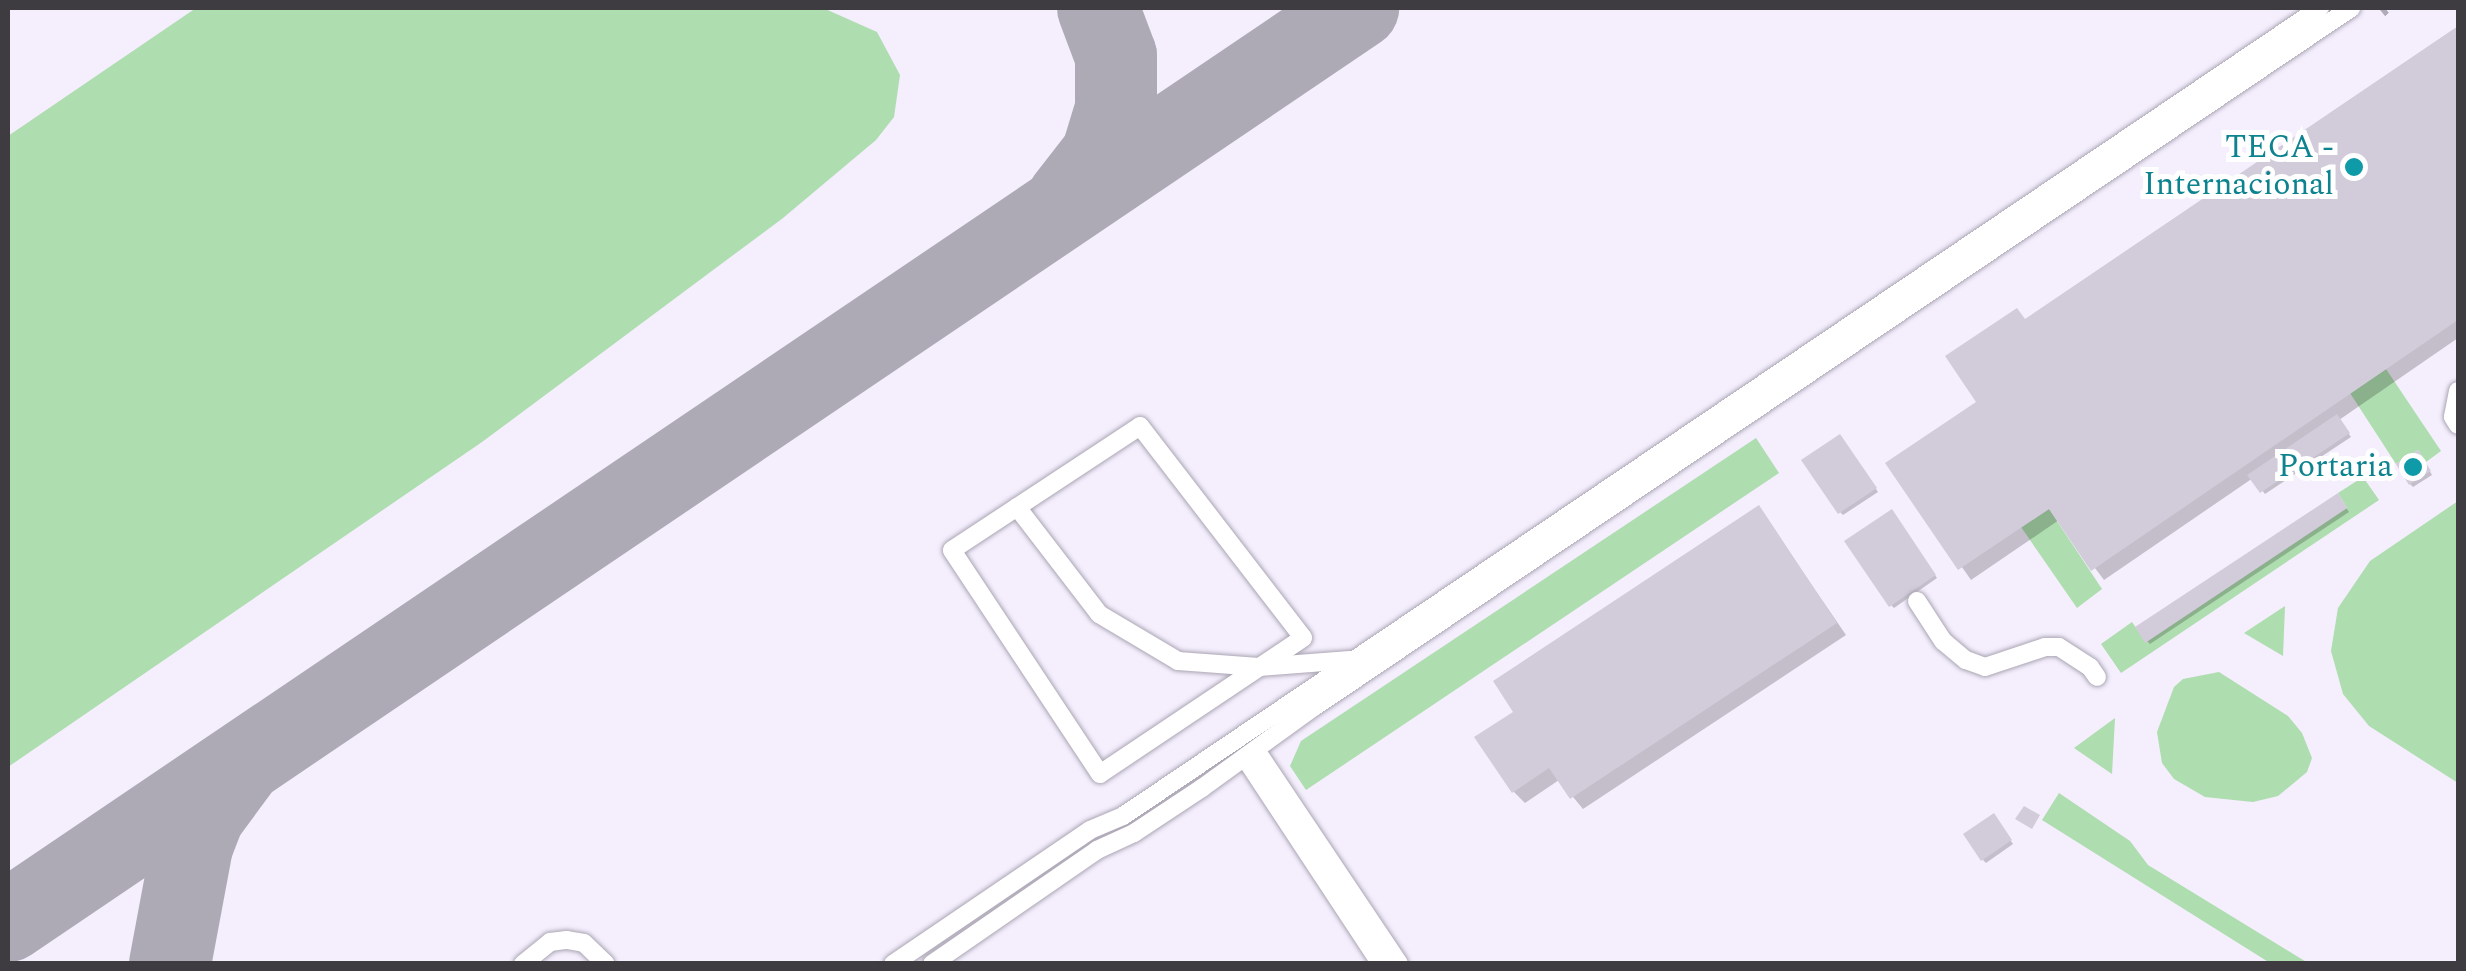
<!DOCTYPE html>
<style>
body{margin:0}
#map{position:relative;width:2466px;height:971px;overflow:hidden;background:#f4eefd;font-family:Spectral,serif}
div>[style]{position:absolute}
.green>*{inset:0;background:#aeddaf}
.shadow>*{inset:0;background:#0003}
.taxiway>*{height:82px;margin:-41px;padding:0 41px;transform-origin:41px;border-radius:41px;background:#aeaab5}
.building>*{inset:0;background:#d1cbda}
.path>*{height:5px;margin-top:-2.5px;transform-origin:0;background:repeating-linear-gradient(90deg,#b0abb7 0 8px,transparent 0 13px)}
.roads{filter:drop-shadow(0 0 2px #aba5b3) drop-shadow(0 0 2px #aba5b3)}
.service>*{height:18px;margin:-9px;padding:0 9px;transform-origin:9px;border-radius:9px;background:#fff}
.dots>*{width:28px;height:28px;translate:-50% -50%;box-sizing:border-box;border:5px solid #fff;border-radius:50%}
span{translate:-50% -50%;white-space:nowrap;text-align:center;line-height:1.15;-webkit-text-stroke:10px #fff;paint-order:stroke}
.culture-label{font-size:32px;color:#0d838f}
.right{translate:-100% -50%;text-align:right}
.frame{position:absolute;inset:0;border:10px solid #3e3b41;pointer-events:none}
</style>
<div id="map">
<div class="green">
<div style="clip-path:polygon(196px 8px,823px 8px,877px 32px,900px 75px,894px 117px,876px 140px,783px 218px,482px 442px,8px 767px,8px 136px)"></div>
<div style="clip-path:polygon(2386px 369px,2441px 451px,2426px 462px,2418px 450px,2396px 464px,2350px 393px)"></div>
<div style="clip-path:polygon(1756px 438px,1779px 473px,1306px 790px,1290px 766px,1301px 741px)"></div>
<div style="clip-path:polygon(2363px 477px,2379px 500px,2121px 673px,2101px 644px,2132px 622px,2146px 642px,2347px 508px,2338px 493px)"></div>
<div style="clip-path:polygon(2458px 501px,2458px 783px,2369px 726px,2343px 694px,2331px 651px,2338px 608px,2370px 561px)"></div>
<div style="clip-path:polygon(2049px 509px,2102px 589px,2077px 608px,2021px 527px)"></div>
<div style="clip-path:polygon(2285px 606px,2283px 656px,2244px 633px)"></div>
<div style="clip-path:polygon(2219px 672px,2288px 716px,2302px 733px,2312px 758px,2307px 772px,2278px 796px,2253px 802px,2205px 797px,2174px 779px,2162px 763px,2157px 732px,2174px 687px,2183px 679px)"></div>
<div style="clip-path:polygon(2115px 718px,2112px 774px,2074px 748px)"></div>
<div style="clip-path:polygon(2059px 793px,2130px 841px,2148px 865px,2308px 963px,2270px 963px,2042px 820px)"></div>
</div>
<div class="shadow">
<div style="clip-path:polygon(2458px 29px,2458px 338px,2339px 420px,2351px 437px,2265px 494px,2253px 478px,2104px 580px,2059px 520px,1971px 580px,1889px 463px,1979px 402px,2027px 321px)"></div>
<div style="clip-path:polygon(1843px 440px,1878px 492px,1843px 515px,1840px 512px)"></div>
<div style="clip-path:polygon(2421px 456px,2432px 475px,2413px 487px,2410px 484px)"></div>
<div style="clip-path:polygon(2340px 499px,2349px 512px,2150px 644px,2147px 641px)"></div>
<div style="clip-path:polygon(1759px 508px,1846px 635px,1583px 809px,1559px 780px,1525px 803px,1514px 792px,1517px 713px)"></div>
<div style="clip-path:polygon(1894px 515px,1937px 578px,1894px 608px,1891px 605px)"></div>
<div style="clip-path:polygon(1997px 820px,2013px 844px,1986px 863px,1983px 860px)"></div>
</div>
<div class="taxiway">
<div style="left:1067px;top:200px;width:57px;rotate:-52.1deg"></div>
<div style="left:1102px;top:155px;width:48px;rotate:-73.1deg"></div>
<div style="left:1116px;top:109px;width:53px;rotate:-90deg"></div>
<div style="left:1116px;top:56px;width:51px;rotate:-110.6deg"></div>
<div style="left:8px;top:921px;width:1630px;rotate:-34.07deg"></div>
<div style="left:170px;top:964px;width:120px;rotate:-79.4deg"></div>
<div style="left:192px;top:846px;width:33px;rotate:-69deg"></div>
<div style="left:204px;top:815px;width:57px;rotate:-53.5deg"></div>
</div>
<div class="building">
<div style="clip-path:polygon(2458px 26px,2458px 320px,2091px 571px,2049px 509px,1958px 570px,1885px 463px,1976px 402px,1945px 356px,2017px 308px,2025px 319px)"></div>
<div style="clip-path:polygon(2337px 414px,2350px 433px,2260px 493px,2247px 475px)"></div>
<div style="clip-path:polygon(1840px 434px,1877px 488px,1838px 514px,1801px 460px)"></div>
<div style="clip-path:polygon(2418px 450px,2431px 471px,2409px 485px,2396px 464px)"></div>
<div style="clip-path:polygon(2338px 493px,2347px 508px,2145px 643px,2135px 627px)"></div>
<div style="clip-path:polygon(1759px 505px,1837px 623px,1570px 799px,1549px 768px,1512px 793px,1474px 737px,1513px 712px,1493px 681px)"></div>
<div style="clip-path:polygon(1892px 509px,1936px 575px,1889px 607px,1844px 541px)"></div>
<div style="clip-path:polygon(2024px 806px,2040px 815px,2032px 829px,2015px 819px)"></div>
<div style="clip-path:polygon(1994px 813px,2012px 840px,1981px 861px,1963px 834px)"></div>
</div>
<div class="path">
<div style="left:2382px;top:8px;width:8px;rotate:50deg"></div>
</div>
<div class="roads">
<div class="service">
<div style="left:2458px;top:391px;width:26px;rotate:101deg"></div>
<div style="left:2453px;top:417px;width:9px;rotate:58deg"></div>
<div style="left:1140px;top:426px;width:267px;rotate:52.4deg"></div>
<div style="left:1303px;top:638px;width:244px;rotate:146.2deg"></div>
<div style="left:1100px;top:774px;width:268px;rotate:-123.5deg"></div>
<div style="left:952px;top:550px;width:225px;rotate:-33.4deg"></div>
<div style="left:1017px;top:507px;width:135px;rotate:52.5deg"></div>
<div style="left:1099px;top:614px;width:92px;rotate:30.7deg"></div>
<div style="left:1178px;top:661px;width:81px;rotate:4.2deg"></div>
<div style="left:1259px;top:667px;width:91px;rotate:-4.4deg"></div>
<div style="left:1917px;top:601px;width:48px;rotate:57deg"></div>
<div style="left:1943px;top:641px;width:30px;rotate:40deg"></div>
<div style="left:1966px;top:660px;width:20px;rotate:20deg"></div>
<div style="left:1985px;top:667px;width:63px;rotate:-18.4deg"></div>
<div style="left:2045px;top:647px;width:14px"></div>
<div style="left:2059px;top:647px;width:37px;rotate:33deg"></div>
<div style="left:2090px;top:667px;width:12px;rotate:55deg"></div>
<div style="left:1256px;top:750px;width:257px;rotate:56.2deg"></div>
<div style="left:1245px;top:758px;width:247px;rotate:56.6deg"></div>
<div style="left:523px;top:964px;width:35px;rotate:-39deg"></div>
<div style="left:550px;top:942px;width:17px;rotate:-7deg"></div>
<div style="left:567px;top:940px;width:17px;rotate:10deg"></div>
<div style="left:584px;top:943px;width:30px;rotate:44deg"></div>
<div style="left:893px;top:964px;width:238px;rotate:-34.2deg"></div>
<div style="left:1090px;top:830px;width:36px;rotate:-23deg"></div>
<div style="left:1123px;top:816px;width:1444px;rotate:-34.02deg"></div>
<div style="left:932px;top:964px;width:201px;rotate:-34.6deg"></div>
<div style="left:1097px;top:850px;width:41px;rotate:-24.7deg"></div>
<div style="left:1134px;top:833px;width:82px;rotate:-33.5deg"></div>
<div style="left:1202px;top:788px;width:138px;rotate:-35.9deg"></div>
<div style="left:1314px;top:707px;width:1251px;rotate:-33.98deg"></div>
</div>
</div>
<div class="dots">
<div style="left:2354px;top:167px;background:#0f9aa8"></div>
<div style="left:2413px;top:467px;background:#0f9aa8"></div>
</div>
<div class="culture-label">
<span class="right" style="left:2334px;top:167px">TECA -<br>Internacional</span>
<span class="right" style="left:2393px;top:467px">Portaria</span>
</div>
<div class="frame"></div>
</div>
